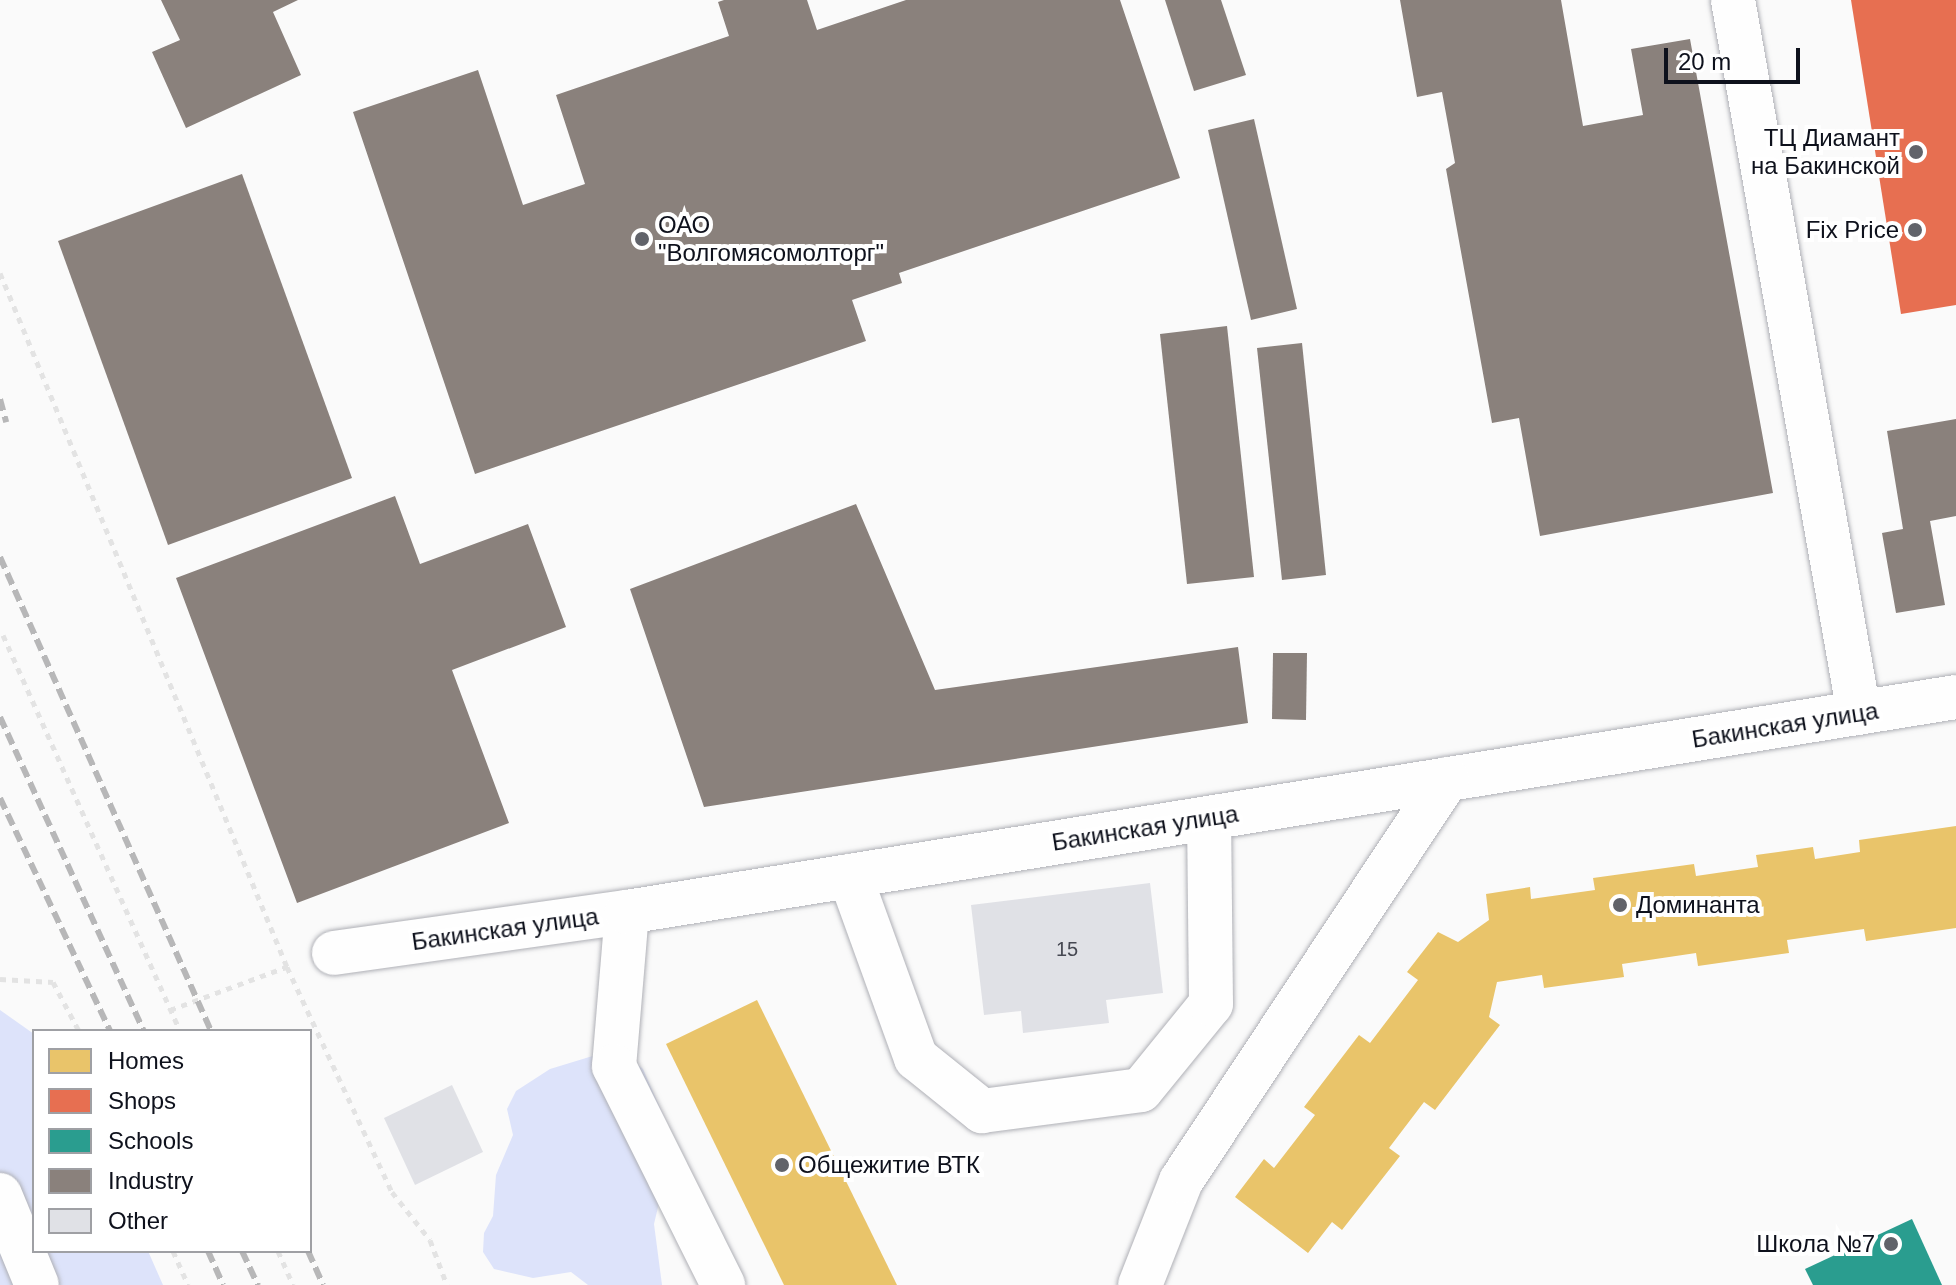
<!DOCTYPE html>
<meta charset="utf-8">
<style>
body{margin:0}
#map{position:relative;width:1956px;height:1285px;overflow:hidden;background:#fafafa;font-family:Arial,sans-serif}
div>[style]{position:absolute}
.green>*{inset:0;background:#dde3fa}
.homes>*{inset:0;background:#e9c46a}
.shops>*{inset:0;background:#e76f51}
.schools>*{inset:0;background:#2a9d8f}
.industry>*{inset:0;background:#8a817c}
.building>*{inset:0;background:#e0e1e6}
.path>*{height:5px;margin-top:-2.5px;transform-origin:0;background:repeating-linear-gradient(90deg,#e3e3e3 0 6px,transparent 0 12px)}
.roads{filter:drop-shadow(0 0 2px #afb0b6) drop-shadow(0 0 2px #afb0b6)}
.minor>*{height:44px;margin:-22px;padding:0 22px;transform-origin:22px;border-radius:22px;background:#fefefe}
.rail>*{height:6px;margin-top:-3px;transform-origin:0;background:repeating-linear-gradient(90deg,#b7b7b8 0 12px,transparent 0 18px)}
.dots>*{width:22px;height:22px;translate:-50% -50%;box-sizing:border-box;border:4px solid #fff;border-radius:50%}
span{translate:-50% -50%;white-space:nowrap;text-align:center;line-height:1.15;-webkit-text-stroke:8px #fff;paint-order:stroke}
.number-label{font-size:20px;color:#464852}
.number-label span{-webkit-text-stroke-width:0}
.poi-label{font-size:24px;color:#0e111c}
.right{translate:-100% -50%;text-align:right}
.left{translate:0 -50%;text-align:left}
.street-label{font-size:24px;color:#0e111c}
.legend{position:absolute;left:32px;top:1029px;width:280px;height:224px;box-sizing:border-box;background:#fff;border:2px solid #9fa0a4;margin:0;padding:10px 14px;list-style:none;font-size:24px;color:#0e111c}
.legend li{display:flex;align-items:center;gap:16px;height:40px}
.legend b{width:40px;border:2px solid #9fa0a4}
.scale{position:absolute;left:1664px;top:48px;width:136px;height:36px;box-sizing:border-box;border:4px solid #0e111c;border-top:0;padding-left:10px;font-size:24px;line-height:28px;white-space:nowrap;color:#0e111c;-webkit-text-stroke:6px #fff;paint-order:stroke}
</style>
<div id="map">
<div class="green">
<div style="clip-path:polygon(0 1010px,34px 1034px,34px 1251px,148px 1251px,163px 1285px,0 1285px)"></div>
<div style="clip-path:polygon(609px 1051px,628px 1056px,643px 1069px,667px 1124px,668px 1165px,654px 1224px,662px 1285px,588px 1285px,571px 1272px,533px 1278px,494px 1269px,483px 1252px,484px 1233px,493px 1216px,496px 1175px,513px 1135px,507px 1109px,516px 1091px,550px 1069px)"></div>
</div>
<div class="homes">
<div style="clip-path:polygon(1956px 826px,1956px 928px,1866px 941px,1864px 929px,1787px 940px,1789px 953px,1698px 966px,1696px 953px,1622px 964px,1624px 977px,1544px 988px,1542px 975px,1497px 982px,1489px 1017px,1500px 1025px,1435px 1110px,1424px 1102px,1389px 1148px,1400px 1156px,1342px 1230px,1332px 1222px,1308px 1253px,1235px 1197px,1264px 1159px,1274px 1168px,1315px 1115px,1304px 1107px,1359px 1035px,1370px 1043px,1418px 980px,1407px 972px,1438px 932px,1458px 942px,1489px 920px,1486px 894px,1530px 887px,1531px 899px,1595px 890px,1593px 878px,1694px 864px,1696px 876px,1758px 867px,1756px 855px,1813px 847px,1815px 859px,1860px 852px,1859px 840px)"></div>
<div style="clip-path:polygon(757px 1000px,897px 1285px,784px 1285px,666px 1044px)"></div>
</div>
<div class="shops">
<div style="clip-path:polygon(1851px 0,1956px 0,1956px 305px,1901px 314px)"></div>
</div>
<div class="schools">
<div style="clip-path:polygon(1912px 1219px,1942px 1285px,1813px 1285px,1805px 1269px)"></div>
</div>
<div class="industry">
<div style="clip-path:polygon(161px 0,298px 0,273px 12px,301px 75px,186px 128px,152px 52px,180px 40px)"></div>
<div style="clip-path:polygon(724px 0,807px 0,817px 30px,906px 0,1120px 0,1180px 178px,899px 273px,902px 283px,852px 300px,866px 341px,475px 474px,353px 112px,478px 70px,523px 205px,585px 184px,556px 95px,729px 36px,718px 2px)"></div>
<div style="clip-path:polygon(1165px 0,1221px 0,1246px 75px,1194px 91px)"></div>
<div style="clip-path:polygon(1400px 0,1561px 0,1583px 126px,1643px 115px,1631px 49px,1690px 39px,1773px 493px,1540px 536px,1519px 418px,1492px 423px,1446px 169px,1455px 163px,1442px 92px,1417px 97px)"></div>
<div style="clip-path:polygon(1254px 119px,1297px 309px,1251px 320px,1208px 130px)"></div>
<div style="clip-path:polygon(242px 174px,352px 478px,168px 545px,58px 241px)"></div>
<div style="clip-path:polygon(1227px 326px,1254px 577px,1187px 584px,1160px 334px)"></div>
<div style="clip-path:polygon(1302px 343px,1326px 575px,1282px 580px,1257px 348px)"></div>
<div style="clip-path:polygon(1956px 419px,1956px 516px,1930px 521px,1945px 605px,1896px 613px,1882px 533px,1903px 529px,1887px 431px)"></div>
<div style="clip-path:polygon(395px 496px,420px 564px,528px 524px,566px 627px,452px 670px,509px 823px,297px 903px,176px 578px)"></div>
<div style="clip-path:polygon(856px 504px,935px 690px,1238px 647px,1248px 723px,704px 807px,630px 589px)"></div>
<div style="clip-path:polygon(1273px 653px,1307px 653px,1306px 720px,1272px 719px)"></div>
</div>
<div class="building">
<div style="clip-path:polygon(1150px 883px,1163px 993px,1106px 1000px,1109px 1023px,1023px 1033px,1021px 1011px,984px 1015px,971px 905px)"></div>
<div style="clip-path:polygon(452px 1085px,483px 1152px,415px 1185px,384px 1118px)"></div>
</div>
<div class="path">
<div style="left:0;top:273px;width:751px;rotate:67.53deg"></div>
<div style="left:287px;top:967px;width:248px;rotate:65deg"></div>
<div style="left:392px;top:1192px;width:61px;rotate:51.6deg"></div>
<div style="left:430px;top:1240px;width:48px;rotate:69.3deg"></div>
<div style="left:3px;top:635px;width:434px;rotate:65.9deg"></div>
<div style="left:0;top:979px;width:53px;rotate:3.2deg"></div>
<div style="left:53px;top:982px;width:55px;rotate:62deg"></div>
<div style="left:170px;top:1010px;width:127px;rotate:-20.3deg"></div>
<div style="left:173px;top:1251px;width:37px;rotate:66deg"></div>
<div style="left:278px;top:1251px;width:37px;rotate:66deg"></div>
</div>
<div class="roads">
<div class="minor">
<div style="left:1733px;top:0;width:724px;rotate:79.98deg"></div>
<div style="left:850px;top:876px;width:194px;rotate:70.1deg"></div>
<div style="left:916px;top:1058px;width:85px;rotate:38.8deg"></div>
<div style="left:982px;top:1111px;width:160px;rotate:-7.5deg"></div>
<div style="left:1141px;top:1090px;width:111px;rotate:-50.9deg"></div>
<div style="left:1211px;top:1004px;width:186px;rotate:-90.6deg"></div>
<div style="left:627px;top:912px;width:155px;rotate:94.8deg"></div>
<div style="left:614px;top:1066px;width:245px;rotate:63.5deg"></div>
<div style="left:334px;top:953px;width:296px;rotate:-8deg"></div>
<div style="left:627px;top:912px;width:1346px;rotate:-9.19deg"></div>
<div style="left:0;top:1195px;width:97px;rotate:67.7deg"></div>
<div style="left:1140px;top:1285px;width:112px;rotate:-68.5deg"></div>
<div style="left:1181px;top:1181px;width:482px;rotate:-56.5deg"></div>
</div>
</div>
<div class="rail">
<div style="left:0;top:399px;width:24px;rotate:75deg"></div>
<div style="left:0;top:557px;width:519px;rotate:66deg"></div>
<div style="left:0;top:717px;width:345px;rotate:65.4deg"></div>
<div style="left:0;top:798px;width:258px;rotate:64.7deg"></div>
<div style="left:208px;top:1251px;width:37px;rotate:66deg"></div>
<div style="left:242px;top:1251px;width:38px;rotate:65deg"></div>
<div style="left:308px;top:1251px;width:37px;rotate:66deg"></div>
</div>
<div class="dots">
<div style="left:1916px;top:152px;background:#61636a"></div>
<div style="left:1915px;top:230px;background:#61636a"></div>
<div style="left:642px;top:239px;background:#61636a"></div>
<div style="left:1620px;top:905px;background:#61636a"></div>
<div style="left:782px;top:1165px;background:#61636a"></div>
<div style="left:1891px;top:1244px;background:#61636a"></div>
</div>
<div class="number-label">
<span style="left:1067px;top:949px">15</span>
</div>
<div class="poi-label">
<span class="right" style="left:1900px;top:152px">ТЦ Диамант<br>на Бакинской</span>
<span class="left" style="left:658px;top:239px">ОАО<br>"Волгомясомолторг"</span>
<span class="right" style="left:1899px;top:230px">Fix Price</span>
<span class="left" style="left:1636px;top:905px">Доминанта</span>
<span class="left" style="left:798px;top:1165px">Общежитие ВТК</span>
<span class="right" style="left:1875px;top:1244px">Школа №7</span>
</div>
<div class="street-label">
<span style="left:1785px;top:725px;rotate:-9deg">Бакинская улица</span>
<span style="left:1145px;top:828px;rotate:-9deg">Бакинская улица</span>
<span style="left:505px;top:929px;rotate:-8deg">Бакинская улица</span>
</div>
<ul class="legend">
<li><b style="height:22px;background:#e9c46a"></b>Homes</li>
<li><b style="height:22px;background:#e76f51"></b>Shops</li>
<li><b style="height:22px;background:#2a9d8f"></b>Schools</li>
<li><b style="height:22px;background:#8a817c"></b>Industry</li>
<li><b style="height:22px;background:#e0e1e6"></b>Other</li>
</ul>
<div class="scale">20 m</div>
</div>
